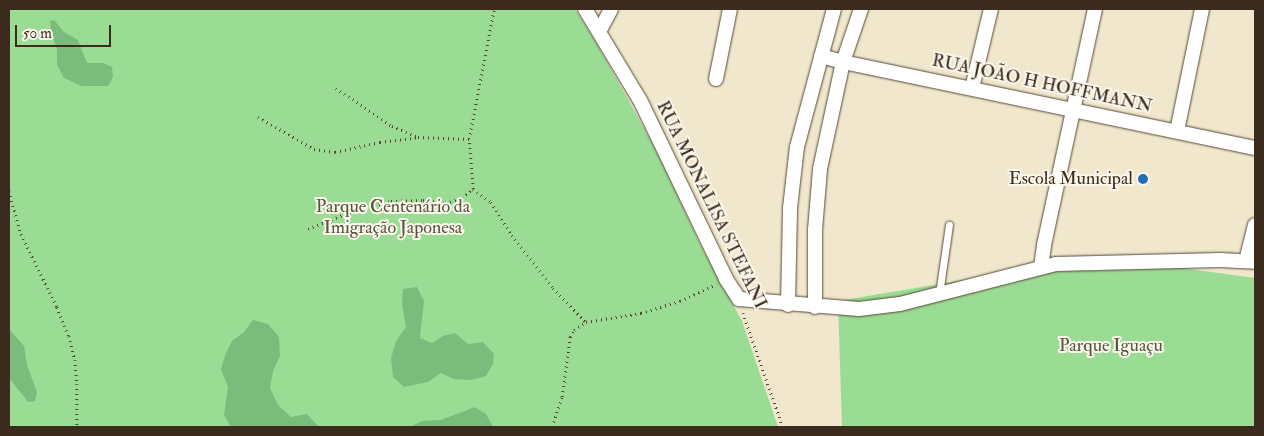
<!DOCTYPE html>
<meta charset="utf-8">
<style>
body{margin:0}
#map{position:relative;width:1264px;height:436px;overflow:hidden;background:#f0e7cc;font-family:"IM FELL Double Pica",serif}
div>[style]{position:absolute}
.green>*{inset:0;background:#9adc93}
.forest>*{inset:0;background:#7bbc7d}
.path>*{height:2.5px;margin-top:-1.25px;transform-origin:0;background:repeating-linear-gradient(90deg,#564638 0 1px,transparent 0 5px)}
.roads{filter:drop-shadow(0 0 1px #564638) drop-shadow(0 0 1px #564638)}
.lane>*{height:7px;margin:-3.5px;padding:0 3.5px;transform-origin:3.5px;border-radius:3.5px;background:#fff}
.street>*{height:14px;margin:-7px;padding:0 7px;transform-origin:7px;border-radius:7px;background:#fff}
.dots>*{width:14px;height:14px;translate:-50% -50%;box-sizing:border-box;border:2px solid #fbf7ec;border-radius:50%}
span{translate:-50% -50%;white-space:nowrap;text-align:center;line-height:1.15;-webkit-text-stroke:4px #fbf7ec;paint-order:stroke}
.street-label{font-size:18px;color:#3b2a1e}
.poi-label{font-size:18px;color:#3b2a1e}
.right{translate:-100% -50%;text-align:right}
.park-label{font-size:18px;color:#53563b}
.frame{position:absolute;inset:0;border:10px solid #3b2a1e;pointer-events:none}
.scale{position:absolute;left:15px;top:25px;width:96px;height:22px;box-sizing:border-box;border:2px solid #3b2a1e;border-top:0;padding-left:6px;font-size:15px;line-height:18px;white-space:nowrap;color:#3b2a1e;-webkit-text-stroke:4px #fbf7ec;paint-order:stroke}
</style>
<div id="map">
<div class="green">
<div style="clip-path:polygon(9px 9px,575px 9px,597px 44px,655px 148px,700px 244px,742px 321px,778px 427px,9px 427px)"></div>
<div style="clip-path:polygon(1152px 264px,1255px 278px,1255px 427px,842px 427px,838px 301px,1034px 268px)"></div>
</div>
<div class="forest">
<div style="clip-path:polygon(54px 20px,64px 32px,78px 40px,87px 63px,103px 63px,112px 67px,113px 77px,108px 86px,82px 86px,64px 78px,57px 65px,57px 49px,51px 34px,50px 21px)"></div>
<div style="clip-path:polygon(417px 287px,424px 301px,420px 338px,432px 343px,443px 336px,455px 333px,468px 344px,483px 342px,494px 354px,493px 364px,486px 376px,471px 380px,454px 379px,441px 373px,428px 382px,404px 387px,393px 377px,391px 358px,396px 341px,406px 327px,402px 304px,403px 289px)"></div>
<div style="clip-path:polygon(253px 320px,268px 324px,279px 337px,280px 356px,273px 371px,270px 388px,278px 405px,291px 417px,307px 414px,319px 427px,231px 427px,224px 415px,228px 387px,221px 369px,226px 353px,232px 341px,244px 332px)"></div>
<div style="clip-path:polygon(9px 329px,24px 346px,27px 365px,37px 392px,35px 401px,28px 402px,9px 378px)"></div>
<div style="clip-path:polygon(475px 407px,486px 414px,493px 427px,410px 427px,422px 421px,441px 420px)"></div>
</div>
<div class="path">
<div style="left:336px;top:88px;width:68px;rotate:34.2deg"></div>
<div style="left:392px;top:126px;width:28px;rotate:23deg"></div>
<div style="left:418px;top:137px;width:51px;rotate:2.2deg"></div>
<div style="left:258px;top:117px;width:64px;rotate:29.7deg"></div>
<div style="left:314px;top:149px;width:21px;rotate:8deg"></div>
<div style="left:335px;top:152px;width:46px;rotate:-12.5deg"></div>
<div style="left:380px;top:142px;width:38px;rotate:-7deg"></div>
<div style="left:473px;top:189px;width:50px;rotate:-94.6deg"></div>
<div style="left:469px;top:139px;width:132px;rotate:-79.1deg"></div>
<div style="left:9px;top:191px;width:45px;rotate:74.4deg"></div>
<div style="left:21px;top:234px;width:81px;rotate:63.7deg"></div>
<div style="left:57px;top:307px;width:31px;rotate:68deg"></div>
<div style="left:69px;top:336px;width:25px;rotate:76deg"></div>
<div style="left:75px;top:360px;width:24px;rotate:85deg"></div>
<div style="left:77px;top:384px;width:43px;rotate:90deg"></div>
<div style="left:308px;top:229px;width:40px;rotate:-22deg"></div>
<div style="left:345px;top:214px;width:48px;rotate:-15.8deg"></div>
<div style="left:391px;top:201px;width:32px;rotate:-2deg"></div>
<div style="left:423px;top:200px;width:22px;rotate:8deg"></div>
<div style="left:445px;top:203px;width:18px;rotate:-16deg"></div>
<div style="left:462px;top:198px;width:14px;rotate:-39deg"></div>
<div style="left:473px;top:189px;width:22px;rotate:36deg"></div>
<div style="left:491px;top:202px;width:39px;rotate:58deg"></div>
<div style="left:512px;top:235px;width:67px;rotate:52.3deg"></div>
<div style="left:553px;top:288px;width:47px;rotate:45.9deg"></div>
<div style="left:743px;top:313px;width:121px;rotate:70.7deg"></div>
<div style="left:552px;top:427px;width:32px;rotate:-72deg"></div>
<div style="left:562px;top:397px;width:61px;rotate:-82.4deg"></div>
<div style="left:570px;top:337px;width:8px;rotate:-60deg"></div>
<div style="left:574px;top:330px;width:14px;rotate:-34deg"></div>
<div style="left:586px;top:322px;width:56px;rotate:-9.3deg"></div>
<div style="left:641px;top:313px;width:41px;rotate:-17.1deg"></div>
<div style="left:680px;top:301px;width:40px;rotate:-25deg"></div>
</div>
<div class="roads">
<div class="lane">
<div style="left:939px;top:294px;width:70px;rotate:-81.8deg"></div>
</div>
<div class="street">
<div style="left:585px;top:9px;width:106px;rotate:58.9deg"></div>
<div style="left:640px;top:100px;width:199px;rotate:64.3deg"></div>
<div style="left:726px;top:279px;width:24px;rotate:57deg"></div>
<div style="left:739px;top:299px;width:120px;rotate:4.8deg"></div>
<div style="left:859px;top:309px;width:41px;rotate:-7deg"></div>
<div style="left:900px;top:304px;width:161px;rotate:-14.4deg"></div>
<div style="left:1056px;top:264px;width:165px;rotate:-1.4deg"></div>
<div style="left:1221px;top:260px;width:34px;rotate:3deg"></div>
<div style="left:600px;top:30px;width:24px;rotate:-62deg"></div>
<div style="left:821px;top:56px;width:23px;rotate:15deg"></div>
<div style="left:843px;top:62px;width:421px;rotate:11.8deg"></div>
<div style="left:716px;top:79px;width:71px;rotate:-78.7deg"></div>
<div style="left:972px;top:88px;width:81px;rotate:-76.5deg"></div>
<div style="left:1177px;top:131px;width:125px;rotate:-78.4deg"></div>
<div style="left:1246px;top:261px;width:37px;rotate:-76deg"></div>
<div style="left:1041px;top:267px;width:22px;rotate:-82deg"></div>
<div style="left:1044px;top:245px;width:241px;rotate:-77.8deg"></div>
<div style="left:788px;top:305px;width:97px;rotate:-88.8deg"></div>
<div style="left:790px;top:208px;width:61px;rotate:-83.5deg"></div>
<div style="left:797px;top:147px;width:143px;rotate:-75deg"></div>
<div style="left:815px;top:307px;width:77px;rotate:-90deg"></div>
<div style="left:815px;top:230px;width:61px;rotate:-85.3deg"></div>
<div style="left:820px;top:169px;width:109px;rotate:-77.9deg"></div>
<div style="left:843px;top:62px;width:56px;rotate:-71.2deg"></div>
</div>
</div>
<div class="dots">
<div style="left:1143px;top:179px;background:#1f6fb2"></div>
</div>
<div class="street-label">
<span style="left:1042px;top:84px;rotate:12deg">RUA JOÃO H HOFFMANN</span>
<span style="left:711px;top:205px;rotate:64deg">RUA MONALISA STEFANI</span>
</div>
<div class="poi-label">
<span class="right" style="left:1133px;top:179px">Escola Municipal</span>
</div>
<div class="park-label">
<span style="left:393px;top:218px">Parque Centenário da<br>Imigração Japonesa</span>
<span style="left:1111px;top:346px">Parque Iguaçu</span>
</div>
<div class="frame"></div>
<div class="scale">50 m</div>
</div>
